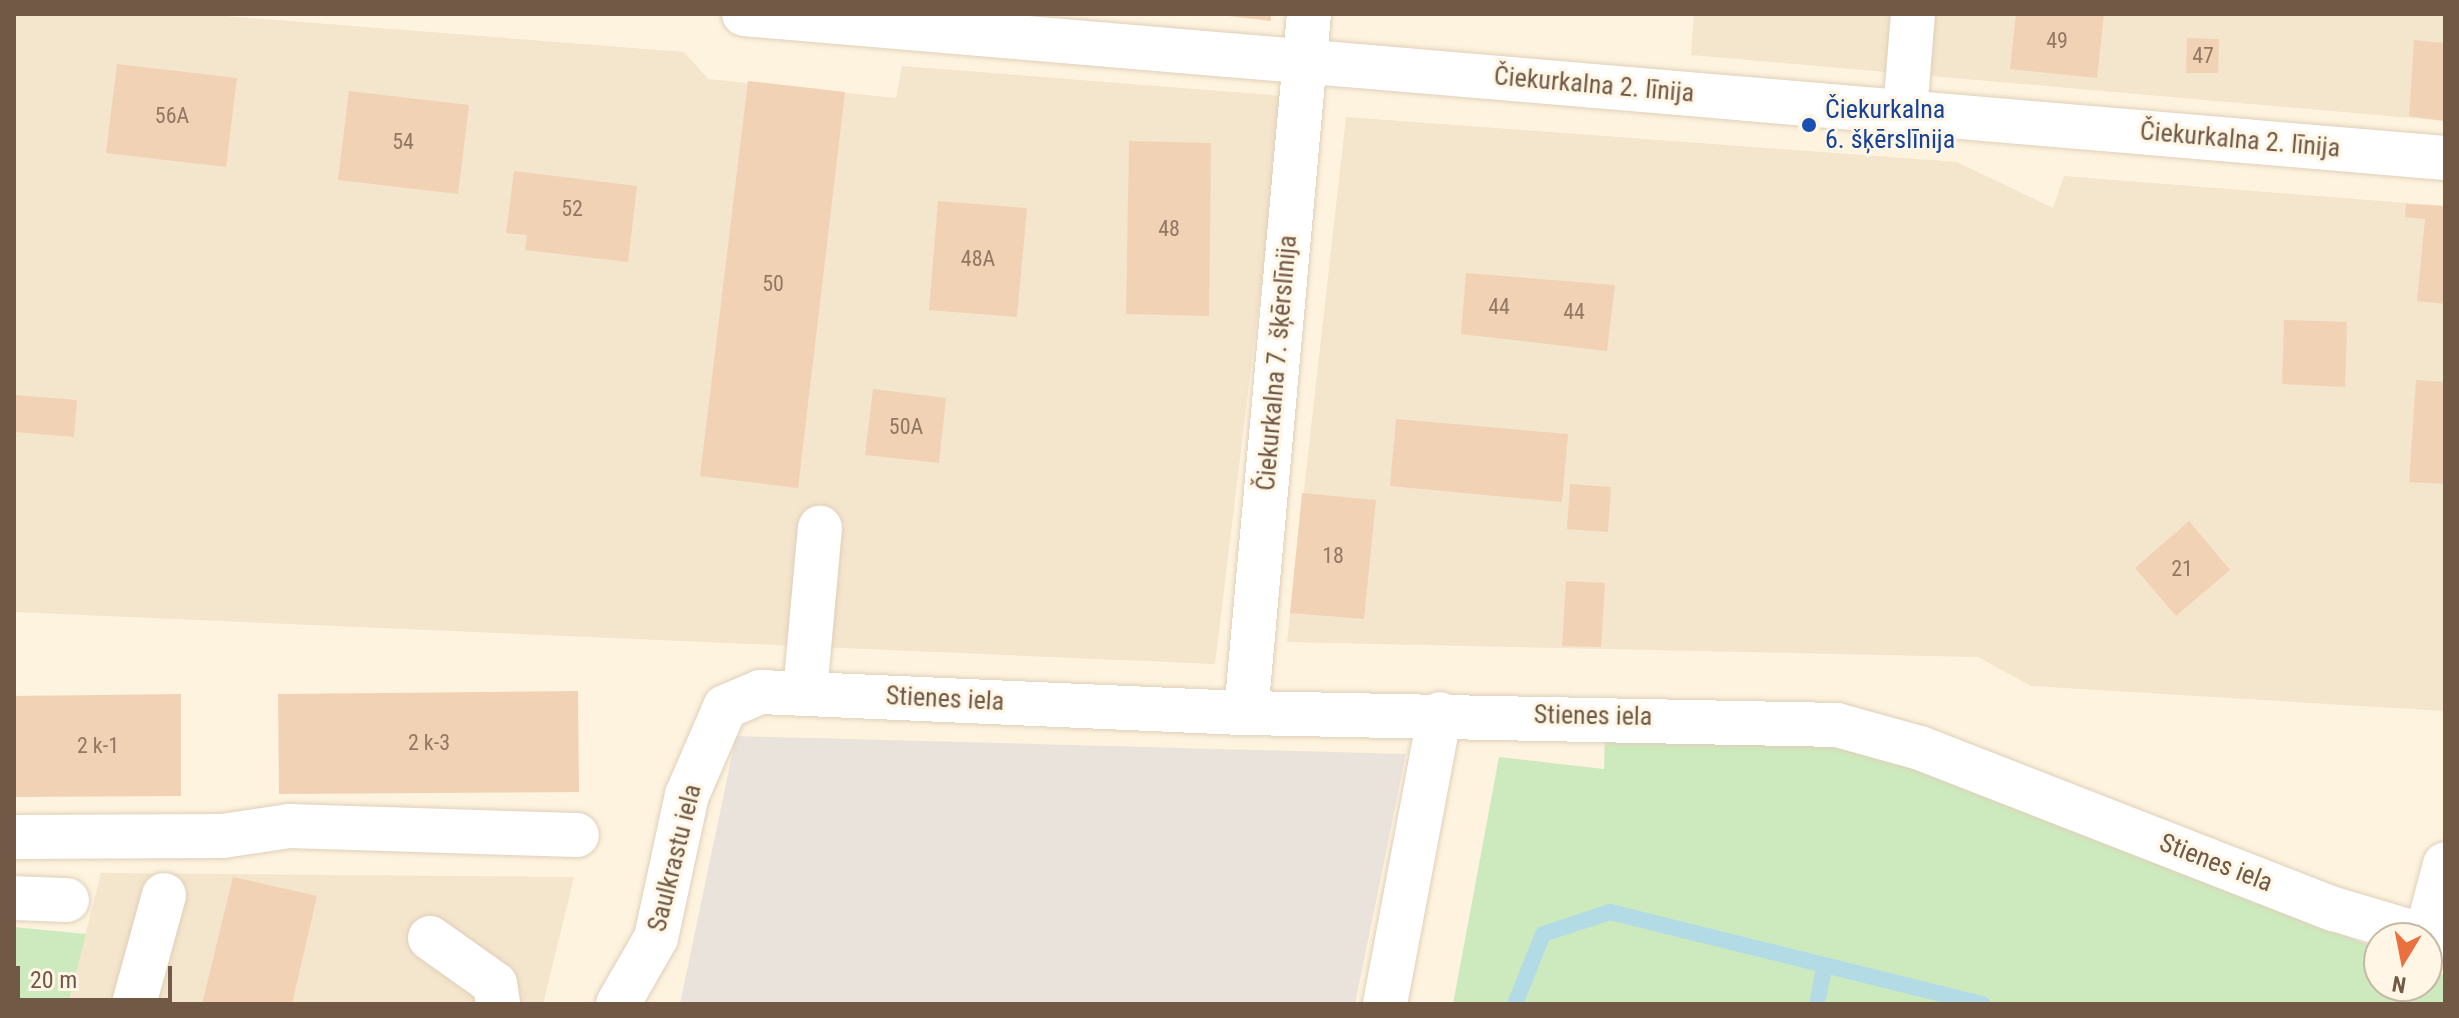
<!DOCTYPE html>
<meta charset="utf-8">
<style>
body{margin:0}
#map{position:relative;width:2459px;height:1018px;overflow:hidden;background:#fdf3de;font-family:"Roboto Condensed",sans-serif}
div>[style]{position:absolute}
.residential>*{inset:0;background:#f4e5cd}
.industrial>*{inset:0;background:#eae3db}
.green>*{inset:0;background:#cceabd}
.stream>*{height:16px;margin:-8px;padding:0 8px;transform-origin:8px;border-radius:8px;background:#b3dbe6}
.building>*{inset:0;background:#f2d2b5}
.roads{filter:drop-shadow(0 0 2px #e0cfba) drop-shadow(0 0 2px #e0cfba)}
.minor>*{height:44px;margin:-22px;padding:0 22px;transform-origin:22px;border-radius:22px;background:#fff}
.dots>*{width:22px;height:22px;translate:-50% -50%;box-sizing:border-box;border:4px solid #fff6e5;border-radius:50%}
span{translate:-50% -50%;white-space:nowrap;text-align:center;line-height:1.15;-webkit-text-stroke:6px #fff6e5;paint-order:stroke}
.number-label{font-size:22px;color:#927762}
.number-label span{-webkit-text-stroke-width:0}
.street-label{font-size:26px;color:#725946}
.transit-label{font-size:26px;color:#164399}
.left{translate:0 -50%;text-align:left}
.frame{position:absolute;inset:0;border:16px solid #725946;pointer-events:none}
.north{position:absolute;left:2363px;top:922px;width:80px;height:80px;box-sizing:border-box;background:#fff6e5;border:2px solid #c7b7a5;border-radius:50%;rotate:190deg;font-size:22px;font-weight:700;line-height:32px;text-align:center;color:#725946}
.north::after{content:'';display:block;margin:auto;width:28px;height:36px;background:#ea703f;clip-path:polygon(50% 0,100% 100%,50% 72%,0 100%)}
.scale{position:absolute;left:16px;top:966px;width:156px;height:36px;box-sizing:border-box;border:4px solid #725946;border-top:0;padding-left:10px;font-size:24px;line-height:28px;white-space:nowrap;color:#725946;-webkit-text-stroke:6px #fff6e5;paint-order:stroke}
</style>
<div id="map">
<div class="residential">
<div style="clip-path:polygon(14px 14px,200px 14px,684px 52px,708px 79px,896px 98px,902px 66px,1284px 96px,1215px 664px,14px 612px)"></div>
<div style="clip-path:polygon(1694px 14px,2445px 14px,2445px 121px,1691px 55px)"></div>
<div style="clip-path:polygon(1346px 117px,1957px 162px,2053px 208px,2064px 176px,2445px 206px,2445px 711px,2031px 686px,1978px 657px,1287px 642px)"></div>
<div style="clip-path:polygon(101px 873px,574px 877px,543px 1004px,68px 1004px)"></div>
</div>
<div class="industrial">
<div style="clip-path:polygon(736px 736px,1406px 754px,1355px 1004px,680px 1004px)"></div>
</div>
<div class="green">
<div style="clip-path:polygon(1605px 734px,1862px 748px,2379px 949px,2379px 986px,2427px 986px,2427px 968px,2445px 975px,2445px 1004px,1453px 1004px,1499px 757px,1604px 769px)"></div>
<div style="clip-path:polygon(14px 927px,86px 934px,68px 1004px,14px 1004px)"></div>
</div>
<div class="stream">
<div style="left:1515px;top:1004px;width:75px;rotate:-68.2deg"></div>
<div style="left:1543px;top:934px;width:71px;rotate:-18.2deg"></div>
<div style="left:1610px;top:912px;width:384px;rotate:13.9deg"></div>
<div style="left:1817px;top:1004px;width:36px;rotate:-79deg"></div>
</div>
<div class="building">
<div style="clip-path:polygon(1212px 14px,1271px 14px,1271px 21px)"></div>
<div style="clip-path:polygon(2016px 14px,2104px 14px,2097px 78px,2010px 69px)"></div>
<div style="clip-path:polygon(2187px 38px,2219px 39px,2218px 73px,2186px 73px)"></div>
<div style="clip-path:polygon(2414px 40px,2445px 43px,2445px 121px,2409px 116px)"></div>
<div style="clip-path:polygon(117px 64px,237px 78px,226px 167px,106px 153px)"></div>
<div style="clip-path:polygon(748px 81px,845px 92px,798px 488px,700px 476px)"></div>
<div style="clip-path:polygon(349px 91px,469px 105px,458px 194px,338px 180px)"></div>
<div style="clip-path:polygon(1129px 141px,1211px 143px,1209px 316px,1126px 314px)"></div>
<div style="clip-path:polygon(514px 171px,637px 186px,628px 262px,525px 250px,527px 235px,506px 233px)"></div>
<div style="clip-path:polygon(938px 201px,1027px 208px,1017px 317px,929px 310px)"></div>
<div style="clip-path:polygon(2406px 204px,2445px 206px,2445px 304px,2417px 301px,2425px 219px,2405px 217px)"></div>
<div style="clip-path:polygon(1466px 273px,1615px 285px,1607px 351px,1461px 334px)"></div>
<div style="clip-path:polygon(2284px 320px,2347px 322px,2345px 387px,2282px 384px)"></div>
<div style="clip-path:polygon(2416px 380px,2445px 382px,2445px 484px,2409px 482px)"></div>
<div style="clip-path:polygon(873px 389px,946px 398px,939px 463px,865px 455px)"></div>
<div style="clip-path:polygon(14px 395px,77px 400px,74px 437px,14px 432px)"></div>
<div style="clip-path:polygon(1396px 419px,1568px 434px,1562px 502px,1390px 486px)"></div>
<div style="clip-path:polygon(1570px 484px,1611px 487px,1608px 532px,1567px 529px)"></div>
<div style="clip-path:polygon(1302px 493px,1376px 500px,1364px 619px,1290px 613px)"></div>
<div style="clip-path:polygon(2189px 521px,2230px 570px,2176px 616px,2135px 568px)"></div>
<div style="clip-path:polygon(1566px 581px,1605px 583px,1601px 647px,1562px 646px)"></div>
<div style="clip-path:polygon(578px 691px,579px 792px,279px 794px,278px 694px)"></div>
<div style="clip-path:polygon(181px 694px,181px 796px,14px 797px,14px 696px)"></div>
<div style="clip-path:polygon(233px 877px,317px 896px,292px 1004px,202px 1004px)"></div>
</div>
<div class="roads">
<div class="minor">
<div style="left:744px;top:14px;width:1707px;rotate:4.84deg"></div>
<div style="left:1905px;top:111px;width:97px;rotate:-85.3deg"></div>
<div style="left:805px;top:692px;width:165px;rotate:-84.8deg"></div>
<div style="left:1246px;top:713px;width:702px;rotate:-84.85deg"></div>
<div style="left:14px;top:837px;width:209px;rotate:-0.3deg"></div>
<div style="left:223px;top:836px;width:67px;rotate:-8.6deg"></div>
<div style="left:289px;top:826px;width:288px;rotate:1.8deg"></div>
<div style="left:14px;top:898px;width:53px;rotate:2.2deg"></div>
<div style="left:2426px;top:936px;width:74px;rotate:-75.2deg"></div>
<div style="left:430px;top:938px;width:80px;rotate:35.3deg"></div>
<div style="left:495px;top:984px;width:20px;rotate:81deg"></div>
<div style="left:134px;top:1004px;width:113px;rotate:-74.6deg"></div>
<div style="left:618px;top:1004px;width:76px;rotate:-60.1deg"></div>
<div style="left:656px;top:938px;width:146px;rotate:-77.8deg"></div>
<div style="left:687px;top:795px;width:96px;rotate:-66.6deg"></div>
<div style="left:725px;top:707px;width:39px;rotate:-23deg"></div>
<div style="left:761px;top:692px;width:485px;rotate:2.5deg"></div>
<div style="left:1246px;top:713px;width:591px;rotate:1.16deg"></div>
<div style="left:1837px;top:725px;width:86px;rotate:15.5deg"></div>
<div style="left:1920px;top:748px;width:444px;rotate:21.3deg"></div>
<div style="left:2334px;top:909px;width:116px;rotate:16.6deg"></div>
<div style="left:1385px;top:1004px;width:295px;rotate:-79.3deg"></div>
</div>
</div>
<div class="dots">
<div style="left:1809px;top:125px;background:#1a4fb4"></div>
</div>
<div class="number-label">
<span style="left:2057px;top:41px">49</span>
<span style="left:2203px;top:56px">47</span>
<span style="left:172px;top:116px">56A</span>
<span style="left:403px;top:142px">54</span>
<span style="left:572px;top:209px">52</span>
<span style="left:1169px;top:229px">48</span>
<span style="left:978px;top:259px">48A</span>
<span style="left:773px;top:284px">50</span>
<span style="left:1499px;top:307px">44</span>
<span style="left:1574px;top:312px">44</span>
<span style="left:906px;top:427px">50A</span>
<span style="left:1333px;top:556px">18</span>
<span style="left:2182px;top:569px">21</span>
<span style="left:429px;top:743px">2 k-3</span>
<span style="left:98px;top:746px">2 k-1</span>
</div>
<div class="street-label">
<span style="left:1594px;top:85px;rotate:5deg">Čiekurkalna 2. līnija</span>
<span style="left:2240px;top:140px;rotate:5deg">Čiekurkalna 2. līnija</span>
<span style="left:1277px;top:363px;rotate:-85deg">Čiekurkalna 7. šķērslīnija</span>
<span style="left:945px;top:699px;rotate:3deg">Stienes iela</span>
<span style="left:1593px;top:716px;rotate:1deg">Stienes iela</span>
<span style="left:675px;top:858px;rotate:-76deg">Saulkrastu iela</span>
<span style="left:2216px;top:863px;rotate:21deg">Stienes iela</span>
</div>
<div class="transit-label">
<span class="left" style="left:1825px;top:125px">Čiekurkalna<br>6. šķērslīnija</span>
</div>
<div class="frame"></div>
<div class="north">N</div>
<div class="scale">20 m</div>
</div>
